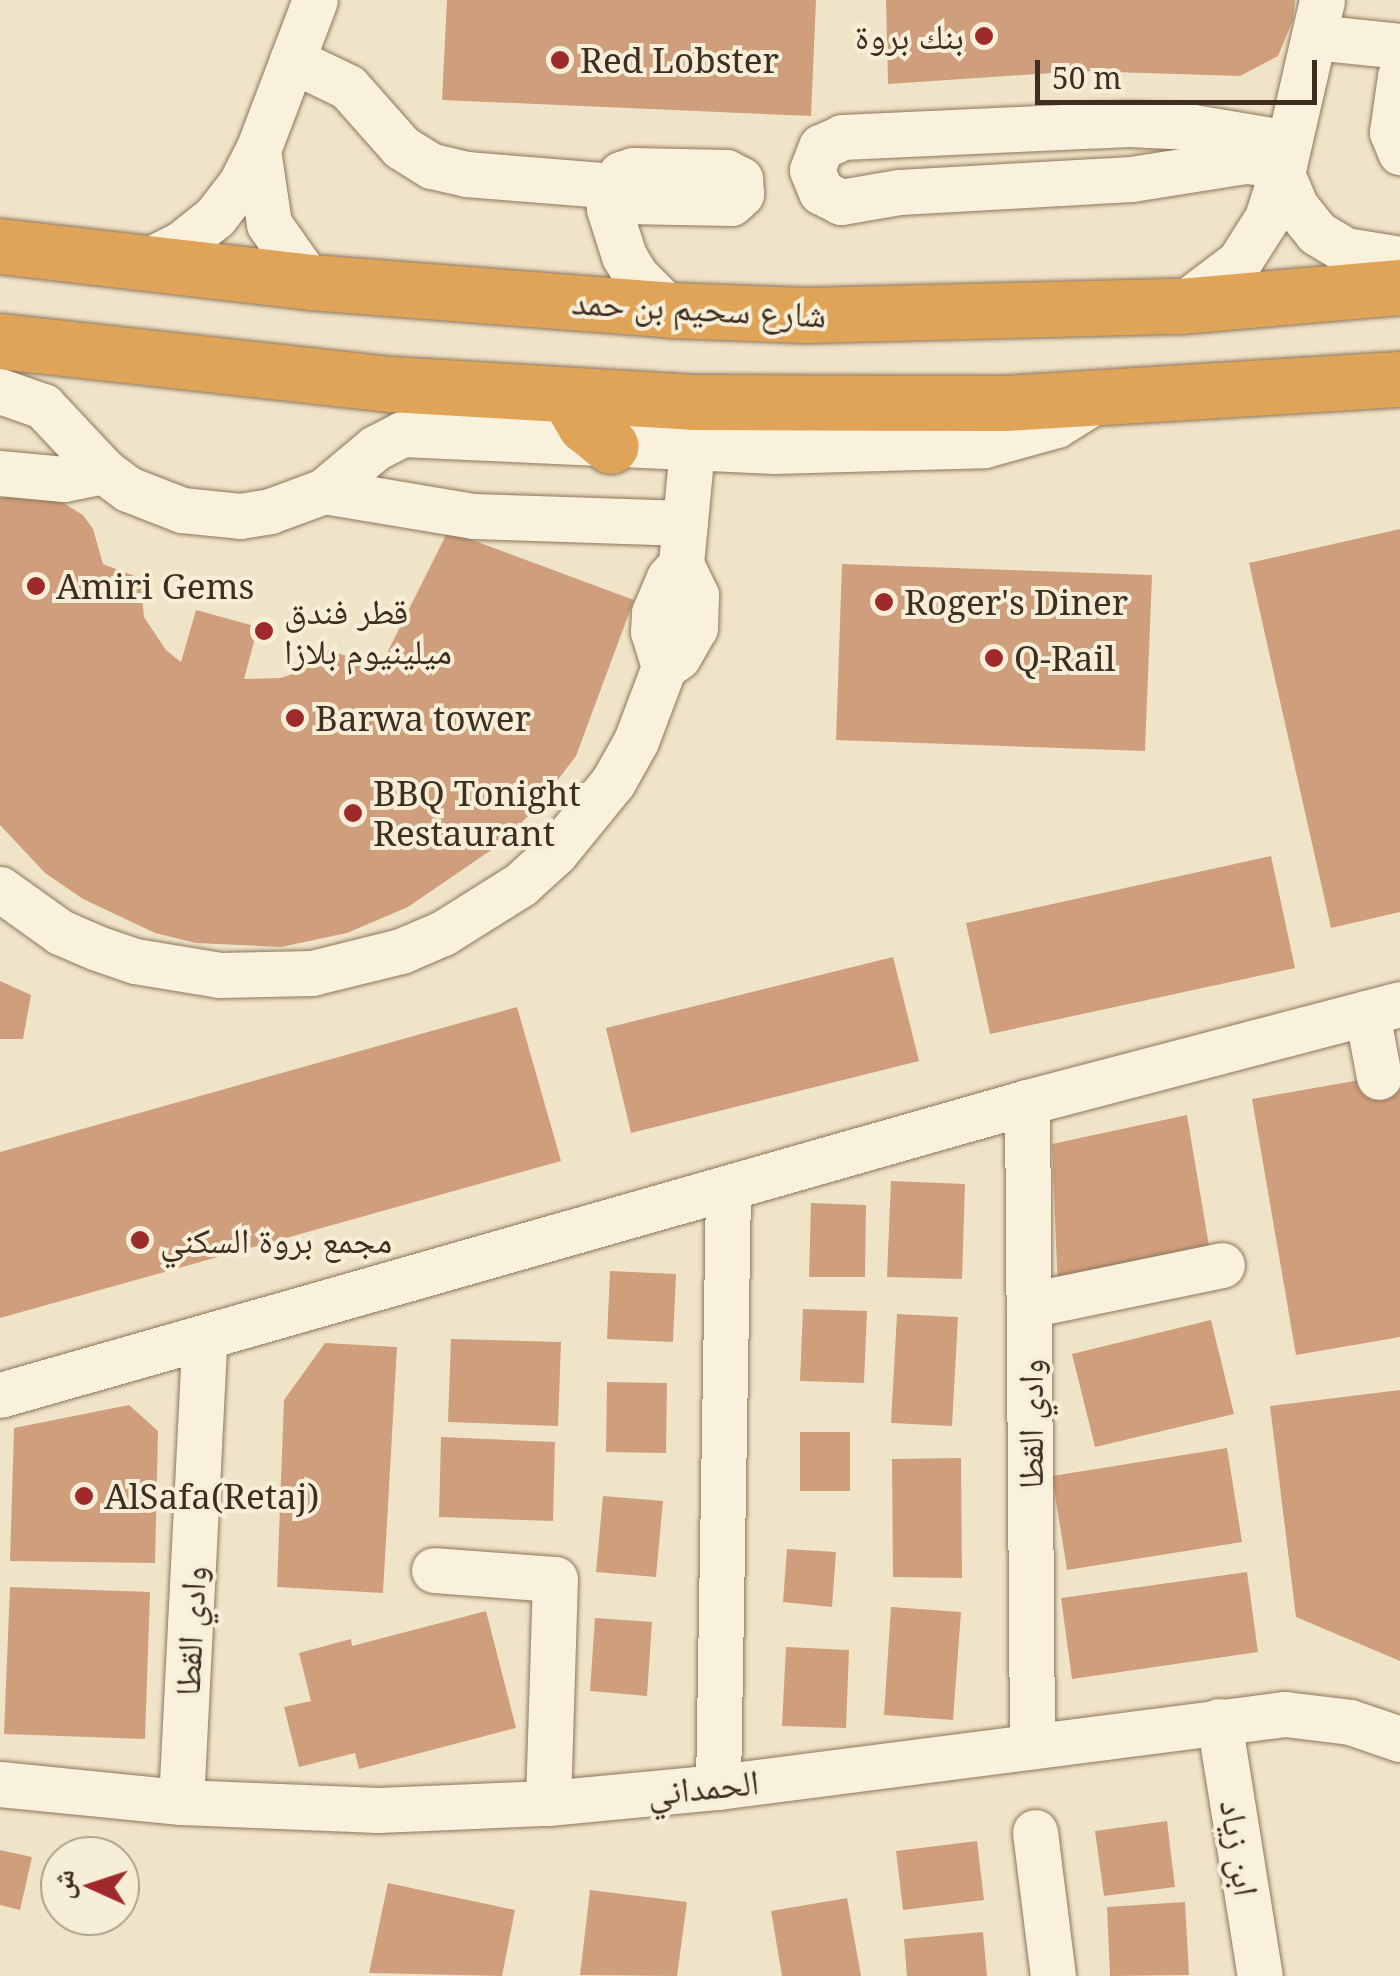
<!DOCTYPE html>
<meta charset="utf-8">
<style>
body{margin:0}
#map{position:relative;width:1400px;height:1976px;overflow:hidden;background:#f0e4c8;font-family:"Noto Serif","Noto Naskh Arabic",serif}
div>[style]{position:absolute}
.building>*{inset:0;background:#cf9f7d}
.roads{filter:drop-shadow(0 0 2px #8d765c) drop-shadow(0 0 2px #8d765c)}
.minor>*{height:45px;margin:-22.5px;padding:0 22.5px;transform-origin:22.5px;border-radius:22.5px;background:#faf1dc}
.highway>*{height:55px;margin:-27.5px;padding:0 27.5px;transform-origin:27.5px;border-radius:27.5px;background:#e0a458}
.dots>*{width:28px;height:28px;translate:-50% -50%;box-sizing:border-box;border:5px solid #f7eed8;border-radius:50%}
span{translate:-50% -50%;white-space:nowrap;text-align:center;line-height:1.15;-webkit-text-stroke:8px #f7eed8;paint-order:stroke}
.poi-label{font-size:35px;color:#3d2e20}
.right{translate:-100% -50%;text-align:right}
.left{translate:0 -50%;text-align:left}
.street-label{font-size:35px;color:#3d2e20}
.north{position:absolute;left:40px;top:1836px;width:100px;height:100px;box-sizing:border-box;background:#f7eed8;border:2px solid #ada18e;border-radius:50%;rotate:273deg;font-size:28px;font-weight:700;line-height:40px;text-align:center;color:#3d2e20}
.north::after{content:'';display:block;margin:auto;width:35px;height:45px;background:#9e2a2b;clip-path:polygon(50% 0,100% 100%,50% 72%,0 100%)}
.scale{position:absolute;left:1035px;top:60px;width:282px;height:45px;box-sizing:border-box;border:5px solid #3d2e20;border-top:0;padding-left:12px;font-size:30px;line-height:35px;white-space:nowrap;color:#3d2e20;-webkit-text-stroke:8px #f7eed8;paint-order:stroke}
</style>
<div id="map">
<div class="building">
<div style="clip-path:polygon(447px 0,816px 0,811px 116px,442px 100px)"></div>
<div style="clip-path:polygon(886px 0,1295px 0,1293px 20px,1278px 56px,1240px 76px,1081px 71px,888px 84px)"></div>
<div style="clip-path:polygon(17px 493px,52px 496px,83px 515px,93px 529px,103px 564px,140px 578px,144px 617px,166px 650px,181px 662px,196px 610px,258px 627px,244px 679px,281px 678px,298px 672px,328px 650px,380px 667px,448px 531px,634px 600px,576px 756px,537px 807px,500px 844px,408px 907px,347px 933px,281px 947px,196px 943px,155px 933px,83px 899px,45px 873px,0 825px,0 498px)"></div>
<div style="clip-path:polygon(1400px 529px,1400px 912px,1331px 928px,1249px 563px)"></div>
<div style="clip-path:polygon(842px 564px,1152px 575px,1145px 751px,836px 740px)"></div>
<div style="clip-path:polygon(1271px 856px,1295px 968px,990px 1034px,966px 923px)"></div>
<div style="clip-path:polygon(893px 957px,919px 1061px,631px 1133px,606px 1028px)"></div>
<div style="clip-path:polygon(0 981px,31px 995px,23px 1039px,0 1039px)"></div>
<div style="clip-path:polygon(517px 1007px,561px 1161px,0 1318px,0 1152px)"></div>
<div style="clip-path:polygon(1400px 1073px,1400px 1337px,1296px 1355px,1252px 1099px)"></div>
<div style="clip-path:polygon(1187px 1115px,1211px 1258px,1058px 1290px,1052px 1144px)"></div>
<div style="clip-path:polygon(891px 1181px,965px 1184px,962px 1279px,887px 1277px)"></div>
<div style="clip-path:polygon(811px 1203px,866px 1205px,865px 1277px,809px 1277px)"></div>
<div style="clip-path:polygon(610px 1271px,676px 1274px,673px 1342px,607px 1339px)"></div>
<div style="clip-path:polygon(803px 1309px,867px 1311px,864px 1383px,800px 1381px)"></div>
<div style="clip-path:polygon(897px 1314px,958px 1317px,952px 1426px,891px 1423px)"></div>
<div style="clip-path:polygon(1211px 1320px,1234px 1414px,1095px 1447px,1072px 1354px)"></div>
<div style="clip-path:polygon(451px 1339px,561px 1342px,558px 1426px,448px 1422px)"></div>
<div style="clip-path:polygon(325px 1343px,397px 1347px,383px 1593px,277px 1587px,284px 1400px)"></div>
<div style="clip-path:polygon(607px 1382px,667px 1383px,666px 1453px,606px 1452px)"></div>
<div style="clip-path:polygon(1400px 1390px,1400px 1661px,1296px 1617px,1270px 1406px)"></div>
<div style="clip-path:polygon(129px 1405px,158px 1431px,155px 1563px,10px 1561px,14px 1428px)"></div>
<div style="clip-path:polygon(800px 1432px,850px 1432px,850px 1491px,800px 1491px)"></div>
<div style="clip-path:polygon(441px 1437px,555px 1442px,553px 1521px,439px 1517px)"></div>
<div style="clip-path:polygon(1227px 1448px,1242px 1542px,1067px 1570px,1052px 1476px)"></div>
<div style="clip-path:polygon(961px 1458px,962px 1578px,893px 1577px,892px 1459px)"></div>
<div style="clip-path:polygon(603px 1496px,663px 1501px,656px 1577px,596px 1572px)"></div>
<div style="clip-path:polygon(787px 1549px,836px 1552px,832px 1607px,783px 1602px)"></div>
<div style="clip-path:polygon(1247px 1572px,1258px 1652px,1072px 1679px,1061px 1598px)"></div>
<div style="clip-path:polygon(10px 1587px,150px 1592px,145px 1739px,4px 1734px)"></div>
<div style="clip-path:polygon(891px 1607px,961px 1612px,953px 1720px,884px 1715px)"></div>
<div style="clip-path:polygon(486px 1611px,516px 1728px,359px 1769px,355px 1753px,299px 1767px,284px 1707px,311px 1701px,299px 1653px,351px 1639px,352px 1646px)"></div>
<div style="clip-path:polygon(595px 1618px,652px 1622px,647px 1696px,590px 1691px)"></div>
<div style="clip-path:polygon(786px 1647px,849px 1650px,846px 1728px,782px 1726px)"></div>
<div style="clip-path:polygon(1167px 1821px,1175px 1887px,1104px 1896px,1095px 1831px)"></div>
<div style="clip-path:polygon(977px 1841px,984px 1900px,903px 1910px,896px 1851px)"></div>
<div style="clip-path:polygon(0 1850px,32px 1857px,20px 1910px,0 1905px)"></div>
<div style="clip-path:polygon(388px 1883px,515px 1910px,502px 1976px,369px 1973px)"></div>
<div style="clip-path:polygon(590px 1890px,687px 1902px,677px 1976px,580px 1975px)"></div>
<div style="clip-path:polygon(847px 1898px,861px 1976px,782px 1976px,771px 1911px)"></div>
<div style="clip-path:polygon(1185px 1902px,1189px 1975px,1110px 1976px,1107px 1907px)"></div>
<div style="clip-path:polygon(983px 1932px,987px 1976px,907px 1976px,904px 1939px)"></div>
</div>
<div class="roads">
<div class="minor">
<div style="left:1314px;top:37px;width:86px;rotate:6deg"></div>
<div style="left:292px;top:60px;width:62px;rotate:25.7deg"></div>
<div style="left:348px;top:87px;width:80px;rotate:48.5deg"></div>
<div style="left:401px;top:147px;width:36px;rotate:32deg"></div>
<div style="left:432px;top:166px;width:35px;rotate:13deg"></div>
<div style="left:466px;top:174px;width:148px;rotate:4.6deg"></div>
<div style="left:1400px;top:76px;width:57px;rotate:98.1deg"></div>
<div style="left:1392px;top:132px;width:22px;rotate:68deg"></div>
<div style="left:258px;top:150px;width:75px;rotate:81.5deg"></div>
<div style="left:269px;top:224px;width:71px;rotate:54.7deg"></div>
<div style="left:1284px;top:165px;width:39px;rotate:-174deg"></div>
<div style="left:1245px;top:161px;width:115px;rotate:171deg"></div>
<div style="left:1131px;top:179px;width:232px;rotate:176.8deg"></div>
<div style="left:899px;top:192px;width:59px;rotate:170.2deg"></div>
<div style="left:841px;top:202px;width:22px;rotate:-153deg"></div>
<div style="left:821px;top:192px;width:24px;rotate:-112deg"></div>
<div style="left:812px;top:170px;width:25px;rotate:-69deg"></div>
<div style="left:821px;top:147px;width:23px;rotate:-25deg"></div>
<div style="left:842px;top:137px;width:287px;rotate:-2.6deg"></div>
<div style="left:1129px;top:124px;width:64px;rotate:2.7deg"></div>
<div style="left:1193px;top:127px;width:97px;rotate:9.5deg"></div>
<div style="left:633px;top:170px;width:93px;rotate:1.2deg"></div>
<div style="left:726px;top:172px;width:16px;rotate:27deg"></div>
<div style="left:740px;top:179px;width:15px;rotate:86deg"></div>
<div style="left:741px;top:194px;width:13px;rotate:138deg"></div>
<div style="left:731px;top:203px;width:106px;rotate:-178.9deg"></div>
<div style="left:625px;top:201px;width:19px;rotate:-126deg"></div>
<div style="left:614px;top:186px;width:14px;rotate:-60deg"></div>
<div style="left:621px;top:174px;width:13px;rotate:-18deg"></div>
<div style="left:1282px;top:174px;width:36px;rotate:67deg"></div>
<div style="left:1296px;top:207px;width:33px;rotate:51deg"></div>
<div style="left:1317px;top:233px;width:33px;rotate:31deg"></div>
<div style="left:1345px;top:250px;width:56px;rotate:9.3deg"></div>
<div style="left:607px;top:185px;width:24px;rotate:85deg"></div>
<div style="left:609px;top:209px;width:49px;rotate:72.3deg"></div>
<div style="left:624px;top:256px;width:23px;rotate:59deg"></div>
<div style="left:636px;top:276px;width:48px;rotate:45deg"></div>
<div style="left:143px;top:263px;width:42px;rotate:-26.6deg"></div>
<div style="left:181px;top:244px;width:43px;rotate:-38.5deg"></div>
<div style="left:215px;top:217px;width:43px;rotate:-52.6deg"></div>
<div style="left:241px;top:183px;width:37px;rotate:-63deg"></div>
<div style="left:258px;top:150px;width:160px;rotate:-69.2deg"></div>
<div style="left:1181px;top:306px;width:73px;rotate:-37.2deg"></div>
<div style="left:1239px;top:262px;width:52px;rotate:-57.5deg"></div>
<div style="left:1267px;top:218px;width:56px;rotate:-72.2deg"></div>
<div style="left:1284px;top:165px;width:169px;rotate:-77deg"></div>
<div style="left:0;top:391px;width:46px;rotate:19.2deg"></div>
<div style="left:43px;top:406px;width:89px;rotate:46.8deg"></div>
<div style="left:104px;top:471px;width:30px;rotate:37deg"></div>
<div style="left:128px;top:489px;width:58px;rotate:21.3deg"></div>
<div style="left:182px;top:510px;width:58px;rotate:5.9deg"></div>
<div style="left:240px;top:516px;width:30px;rotate:-9deg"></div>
<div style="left:270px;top:511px;width:58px;rotate:-20.3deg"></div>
<div style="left:324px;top:491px;width:67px;rotate:-40.1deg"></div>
<div style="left:375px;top:448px;width:30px;rotate:-27deg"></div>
<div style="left:402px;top:434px;width:373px;rotate:2.6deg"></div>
<div style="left:775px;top:451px;width:209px;rotate:-1.6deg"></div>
<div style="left:984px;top:445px;width:75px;rotate:-15.5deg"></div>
<div style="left:1056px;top:425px;width:49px;rotate:-31.8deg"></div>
<div style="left:0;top:473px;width:64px;rotate:5.4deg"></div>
<div style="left:64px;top:479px;width:41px;rotate:-11.3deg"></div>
<div style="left:324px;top:491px;width:152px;rotate:9.5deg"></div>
<div style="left:474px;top:516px;width:211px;rotate:1.9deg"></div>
<div style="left:664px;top:667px;width:37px;rotate:-107deg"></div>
<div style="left:653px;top:632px;width:19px;rotate:-87deg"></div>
<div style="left:654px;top:613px;width:38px;rotate:-67deg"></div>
<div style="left:669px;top:578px;width:18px;rotate:-49deg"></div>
<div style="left:681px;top:564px;width:117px;rotate:-84.6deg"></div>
<div style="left:0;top:889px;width:74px;rotate:35.6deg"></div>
<div style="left:60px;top:932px;width:40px;rotate:23.4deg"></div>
<div style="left:97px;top:948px;width:40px;rotate:18.9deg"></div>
<div style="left:135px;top:961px;width:86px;rotate:9.4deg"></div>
<div style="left:220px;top:975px;width:92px;rotate:-1.2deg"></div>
<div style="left:312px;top:973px;width:92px;rotate:-13.9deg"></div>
<div style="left:401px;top:951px;width:46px;rotate:-23.2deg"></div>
<div style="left:443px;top:933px;width:92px;rotate:-32.1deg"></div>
<div style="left:521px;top:884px;width:46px;rotate:-42.4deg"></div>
<div style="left:555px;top:853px;width:92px;rotate:-50.8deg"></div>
<div style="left:613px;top:782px;width:47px;rotate:-60.7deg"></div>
<div style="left:636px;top:741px;width:79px;rotate:-69.3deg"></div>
<div style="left:664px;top:667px;width:17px;rotate:-36deg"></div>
<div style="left:678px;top:657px;width:34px;rotate:-60deg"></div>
<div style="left:695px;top:628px;width:33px;rotate:-88deg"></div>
<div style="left:696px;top:595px;width:34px;rotate:-116deg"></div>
<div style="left:1367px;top:1013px;width:65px;rotate:79.4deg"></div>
<div style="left:1027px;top:1102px;width:643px;rotate:89.55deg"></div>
<div style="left:1029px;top:1305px;width:197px;rotate:-11.7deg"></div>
<div style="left:0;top:1395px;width:1068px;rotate:-15.92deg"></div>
<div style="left:1027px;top:1102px;width:386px;rotate:-14.7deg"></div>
<div style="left:434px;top:1570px;width:121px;rotate:4.3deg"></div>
<div style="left:555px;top:1579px;width:224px;rotate:91.8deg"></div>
<div style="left:1219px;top:1721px;width:258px;rotate:80.9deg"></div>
<div style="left:0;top:1784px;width:182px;rotate:5.7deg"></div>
<div style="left:181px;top:1802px;width:197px;rotate:2.3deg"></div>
<div style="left:378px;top:1810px;width:170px;rotate:-2.4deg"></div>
<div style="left:548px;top:1803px;width:171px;rotate:-5.4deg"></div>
<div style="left:718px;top:1787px;width:572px;rotate:-7.34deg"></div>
<div style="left:1285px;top:1714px;width:65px;rotate:7deg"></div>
<div style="left:1350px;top:1722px;width:53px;rotate:18.8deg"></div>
<div style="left:718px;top:1787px;width:597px;rotate:-89.04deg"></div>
<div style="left:181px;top:1802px;width:463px;rotate:-87.1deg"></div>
<div style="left:1035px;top:1832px;width:145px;rotate:82.9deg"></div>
</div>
<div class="highway">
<div style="left:0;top:246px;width:312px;rotate:6.6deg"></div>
<div style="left:310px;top:282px;width:361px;rotate:4.4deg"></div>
<div style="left:670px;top:310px;width:137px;rotate:2.1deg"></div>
<div style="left:807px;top:315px;width:374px;rotate:-1.4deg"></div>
<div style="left:1181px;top:306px;width:220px;rotate:-5deg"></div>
<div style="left:0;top:341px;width:393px;rotate:6.3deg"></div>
<div style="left:391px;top:384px;width:302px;rotate:3.4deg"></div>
<div style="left:692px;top:402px;width:313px;rotate:0.2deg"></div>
<div style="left:1005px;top:403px;width:396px;rotate:-3.5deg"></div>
<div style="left:568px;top:396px;width:34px;rotate:60deg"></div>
<div style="left:585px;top:425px;width:33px;rotate:39deg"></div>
</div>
</div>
<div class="dots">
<div style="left:984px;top:36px;background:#9e2a2b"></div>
<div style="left:560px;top:60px;background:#9e2a2b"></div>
<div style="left:36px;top:586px;background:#9e2a2b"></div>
<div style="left:884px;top:602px;background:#9e2a2b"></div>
<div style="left:264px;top:631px;background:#9e2a2b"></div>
<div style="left:994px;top:658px;background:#9e2a2b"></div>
<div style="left:295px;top:718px;background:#9e2a2b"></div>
<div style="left:353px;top:813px;background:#9e2a2b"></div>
<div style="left:140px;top:1240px;background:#9e2a2b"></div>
<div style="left:84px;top:1496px;background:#9e2a2b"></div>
</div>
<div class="poi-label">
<span class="right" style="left:964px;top:36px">بنك بروة</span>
<span class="left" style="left:580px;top:60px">Red Lobster</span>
<span class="left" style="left:56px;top:586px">Amiri Gems</span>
<span class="left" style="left:904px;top:602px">Roger's Diner</span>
<span class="left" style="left:284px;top:631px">قطر فندق<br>ميلينيوم بلازا</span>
<span class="left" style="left:1014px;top:658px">Q-Rail</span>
<span class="left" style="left:315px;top:718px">Barwa tower</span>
<span class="left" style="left:373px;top:813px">BBQ Tonight<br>Restaurant</span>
<span class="left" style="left:160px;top:1240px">مجمع بروة السكني</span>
<span class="left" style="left:104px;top:1496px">AlSafa(Retaj)</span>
</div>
<div class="street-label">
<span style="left:699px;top:308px;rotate:3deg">شارع سحيم بن حمد</span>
<span style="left:1030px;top:1424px;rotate:-90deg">وادي القطا</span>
<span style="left:190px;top:1631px;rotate:-87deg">وادي القطا</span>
<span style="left:703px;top:1787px;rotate:-6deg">الحمداني</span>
<span style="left:1240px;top:1848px;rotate:81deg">ابن زياد</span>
</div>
<div class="north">ش</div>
<div class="scale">50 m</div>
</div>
